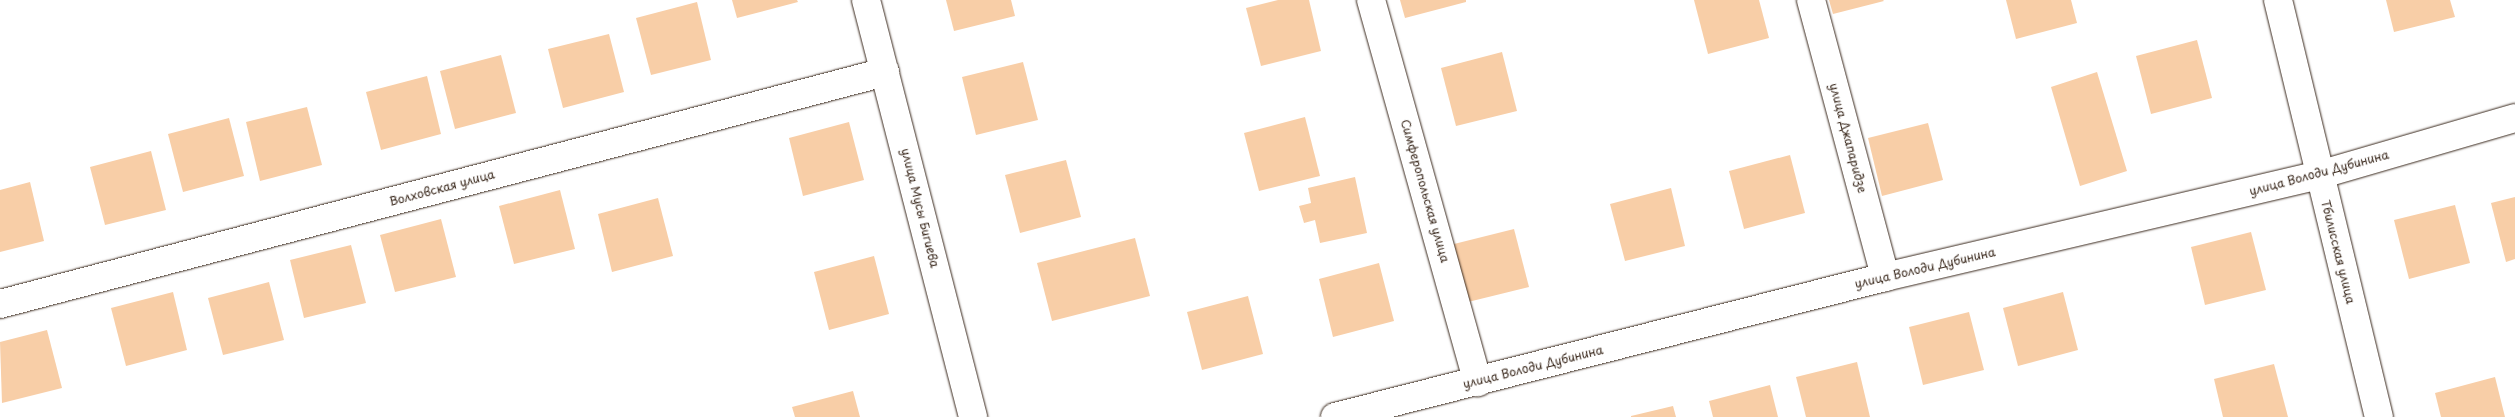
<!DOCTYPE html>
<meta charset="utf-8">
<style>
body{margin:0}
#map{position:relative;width:2515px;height:417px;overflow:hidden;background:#fff;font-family:"Playpen Sans",sans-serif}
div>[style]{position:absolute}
.building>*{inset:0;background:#f8cea7}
.roads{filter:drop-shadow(0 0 1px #3b2a1e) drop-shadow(0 0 1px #3b2a1e)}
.street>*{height:28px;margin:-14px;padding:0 14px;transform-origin:14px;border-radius:14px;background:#fff}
span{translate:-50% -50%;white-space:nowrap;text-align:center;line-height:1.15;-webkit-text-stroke:4px #fff;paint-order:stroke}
.street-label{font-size:12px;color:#3b2a1e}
</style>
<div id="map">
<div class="building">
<div style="clip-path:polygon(732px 0,797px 0,798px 2px,737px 18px)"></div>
<div style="clip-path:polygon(946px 0,1011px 0,1015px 16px,954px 31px)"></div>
<div style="clip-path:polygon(1278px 0,1309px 0,1321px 51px,1261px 66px,1246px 8px)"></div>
<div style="clip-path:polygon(1400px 0,1466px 0,1466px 2px,1405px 18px)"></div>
<div style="clip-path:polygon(1694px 0,1759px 0,1769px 38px,1708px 54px)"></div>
<div style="clip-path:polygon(1829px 0,1883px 0,1884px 1px,1833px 14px)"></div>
<div style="clip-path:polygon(2006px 0,2071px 0,2077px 23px,2016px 39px)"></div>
<div style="clip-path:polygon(2386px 0,2450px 0,2455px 17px,2394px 32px)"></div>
<div style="clip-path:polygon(697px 2px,711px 60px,651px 75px,636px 18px)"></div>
<div style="clip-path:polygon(609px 34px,624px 92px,563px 108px,548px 49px)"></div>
<div style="clip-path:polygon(2197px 40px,2212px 98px,2151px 114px,2136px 56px)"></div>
<div style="clip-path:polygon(1502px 52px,1517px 111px,1456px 126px,1441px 68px)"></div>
<div style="clip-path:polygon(501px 55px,516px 113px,455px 129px,440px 71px)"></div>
<div style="clip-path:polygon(1023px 62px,1038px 120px,976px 135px,962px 77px)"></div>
<div style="clip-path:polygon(2097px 72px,2127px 171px,2080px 186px,2051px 87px)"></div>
<div style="clip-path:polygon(427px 76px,441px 134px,381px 150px,366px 92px)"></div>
<div style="clip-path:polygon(307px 107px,322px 165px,260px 181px,246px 122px)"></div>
<div style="clip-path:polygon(1305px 117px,1320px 176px,1259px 191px,1244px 133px)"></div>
<div style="clip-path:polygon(229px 118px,244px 176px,183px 192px,168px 134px)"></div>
<div style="clip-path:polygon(849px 122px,864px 180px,803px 196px,789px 138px)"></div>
<div style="clip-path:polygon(1928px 123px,1943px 180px,1882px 196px,1868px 138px)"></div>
<div style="clip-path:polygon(151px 151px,166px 210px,105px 225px,90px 167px)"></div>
<div style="clip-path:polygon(1790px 155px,1805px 213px,1744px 229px,1729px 171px)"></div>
<div style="clip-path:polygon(1066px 160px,1081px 217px,1020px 233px,1005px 175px)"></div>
<div style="clip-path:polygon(1355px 177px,1367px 233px,1320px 243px,1315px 220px,1304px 223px,1299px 206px,1311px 203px,1308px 188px)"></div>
<div style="clip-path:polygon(30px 182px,44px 241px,0 252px,0 190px)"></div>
<div style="clip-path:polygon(1671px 188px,1685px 246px,1625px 261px,1610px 204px)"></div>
<div style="clip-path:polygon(560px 190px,575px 249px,514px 264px,499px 206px)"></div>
<div style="clip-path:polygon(2515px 197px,2515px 259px,2506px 262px,2491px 203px)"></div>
<div style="clip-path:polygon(658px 198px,673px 256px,612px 272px,598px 214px)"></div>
<div style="clip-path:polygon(2455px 205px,2470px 263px,2409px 279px,2394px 220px)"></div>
<div style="clip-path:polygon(441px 219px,456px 277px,395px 292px,380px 235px)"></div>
<div style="clip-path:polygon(1514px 229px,1529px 287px,1468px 302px,1454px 244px)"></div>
<div style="clip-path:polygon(2251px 232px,2266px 290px,2205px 305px,2191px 247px)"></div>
<div style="clip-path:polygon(1135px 238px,1150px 296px,1052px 321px,1037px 263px)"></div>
<div style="clip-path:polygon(351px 245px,366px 303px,304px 318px,290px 260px)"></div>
<div style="clip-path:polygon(874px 256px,889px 314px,829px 330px,814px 272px)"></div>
<div style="clip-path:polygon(1379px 263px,1394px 321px,1333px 337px,1319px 279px)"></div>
<div style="clip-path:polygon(269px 282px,284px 340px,223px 355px,208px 298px)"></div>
<div style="clip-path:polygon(173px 292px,187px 350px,126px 366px,111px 308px)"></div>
<div style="clip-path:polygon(2063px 292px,2078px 350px,2018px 366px,2003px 308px)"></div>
<div style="clip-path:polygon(1248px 296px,1263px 354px,1202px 370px,1187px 312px)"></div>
<div style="clip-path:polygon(1969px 312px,1984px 370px,1923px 385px,1909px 327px)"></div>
<div style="clip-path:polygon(47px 330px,62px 388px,2px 403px,0 342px)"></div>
<div style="clip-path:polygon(1857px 362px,1870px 417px,1806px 417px,1796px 377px)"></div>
<div style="clip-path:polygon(2274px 364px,2288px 417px,2223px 417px,2214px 379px)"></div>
<div style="clip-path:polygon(2495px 377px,2505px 417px,2441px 417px,2435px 393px)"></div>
<div style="clip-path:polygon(1770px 385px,1778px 417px,1713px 417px,1709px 401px)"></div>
<div style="clip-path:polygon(853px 391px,860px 417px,795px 417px,792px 407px)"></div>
<div style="clip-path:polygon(1673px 406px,1676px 417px,1631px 417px,1631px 416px)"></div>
</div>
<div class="roads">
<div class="street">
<div style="left:866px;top:0;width:431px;rotate:75.6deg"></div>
<div style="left:1371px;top:0;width:397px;rotate:74.4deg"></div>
<div style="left:1811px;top:0;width:287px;rotate:75deg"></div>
<div style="left:2278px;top:0;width:429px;rotate:76.4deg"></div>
<div style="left:0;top:304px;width:915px;rotate:-14.69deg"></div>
<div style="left:1335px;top:417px;width:568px;rotate:-14.28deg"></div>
<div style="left:1885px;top:277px;width:446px;rotate:-13.2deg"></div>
<div style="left:2319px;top:175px;width:204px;rotate:-16.2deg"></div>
</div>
</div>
<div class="street-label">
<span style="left:1848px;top:138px;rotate:75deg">улица Джапаридзе</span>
<span style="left:2319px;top:173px;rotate:-15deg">улица Володи Дубинина</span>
<span style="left:442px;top:188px;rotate:-15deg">Волховская улица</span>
<span style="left:1425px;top:191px;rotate:74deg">Симферопольская улица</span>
<span style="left:920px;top:208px;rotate:76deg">улица Мусы Бигиева</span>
<span style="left:2338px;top:252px;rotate:76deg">Тбилисская улица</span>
<span style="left:1925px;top:268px;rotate:-13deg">улица Володи Дубинина</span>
<span style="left:1533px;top:367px;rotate:-14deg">улица Володи Дубинина</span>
</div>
</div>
